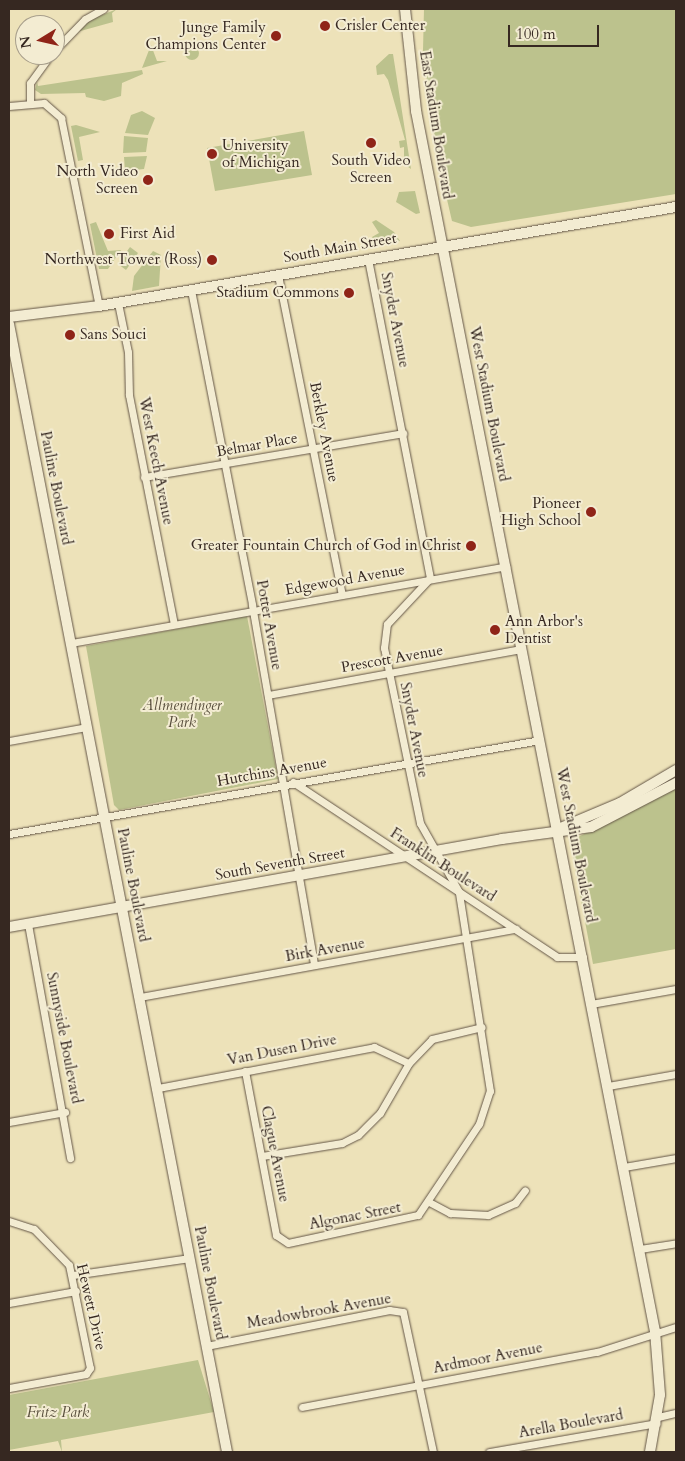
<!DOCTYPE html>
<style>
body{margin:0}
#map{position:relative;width:685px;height:1461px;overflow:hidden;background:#ede2b9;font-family:Cardo,serif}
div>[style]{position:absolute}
.green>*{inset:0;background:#bcc28d}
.round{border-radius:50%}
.roads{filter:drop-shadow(0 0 1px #645647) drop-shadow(0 0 1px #645647)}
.street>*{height:7px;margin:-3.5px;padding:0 3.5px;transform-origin:3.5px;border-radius:3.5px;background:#f3ecd2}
.secondary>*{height:10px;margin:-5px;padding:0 5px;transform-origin:5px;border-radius:5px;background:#f3ecd2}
.dots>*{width:14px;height:14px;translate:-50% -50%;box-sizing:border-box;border:2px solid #f3ecd2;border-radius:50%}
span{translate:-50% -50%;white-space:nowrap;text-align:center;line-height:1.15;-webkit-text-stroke:4px #f3ecd2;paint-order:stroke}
.poi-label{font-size:15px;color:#362821}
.left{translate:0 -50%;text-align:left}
.right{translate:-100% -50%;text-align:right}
.street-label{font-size:15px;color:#362821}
.park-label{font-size:15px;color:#584e3c;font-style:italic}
.frame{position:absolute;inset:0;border:10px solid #362821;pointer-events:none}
.north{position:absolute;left:15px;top:15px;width:50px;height:50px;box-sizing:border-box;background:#f3ecd2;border:1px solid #a79e8b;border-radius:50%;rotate:261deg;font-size:14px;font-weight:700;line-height:20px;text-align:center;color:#362821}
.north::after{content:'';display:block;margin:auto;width:18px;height:22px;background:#8f2418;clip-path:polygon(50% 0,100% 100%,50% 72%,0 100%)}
.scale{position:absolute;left:508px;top:25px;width:91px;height:22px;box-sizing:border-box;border:2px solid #362821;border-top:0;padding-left:6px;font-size:15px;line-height:18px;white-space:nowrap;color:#362821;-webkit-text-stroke:4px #f3ecd2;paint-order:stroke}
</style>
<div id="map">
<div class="green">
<div style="clip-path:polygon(117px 9px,112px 13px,113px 22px,77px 32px,92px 19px)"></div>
<div style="clip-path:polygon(424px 9px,676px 9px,676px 194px,471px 227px,452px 221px,436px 152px,423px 50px)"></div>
<div style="clip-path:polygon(151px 45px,157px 61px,167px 61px,142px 68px)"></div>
<div class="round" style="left:185px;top:46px;width:14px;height:14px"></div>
<div style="clip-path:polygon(389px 54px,393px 54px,411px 169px,404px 164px,404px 147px,400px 148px,399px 141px,405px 140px,388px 80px,384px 74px,377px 75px,376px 66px)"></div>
<div style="clip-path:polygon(142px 70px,143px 74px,122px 83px,121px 96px,104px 101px,86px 97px,85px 93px,41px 94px,35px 90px,37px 82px,38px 86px)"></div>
<div style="clip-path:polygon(142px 111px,155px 118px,148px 135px,125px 133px,131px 115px)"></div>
<div style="clip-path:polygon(76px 125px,100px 132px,79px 137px,83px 160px,78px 161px,71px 126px)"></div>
<div style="clip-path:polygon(304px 131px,312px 175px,215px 191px,207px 148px)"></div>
<div style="clip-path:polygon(124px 136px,148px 138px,146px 152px,123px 153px)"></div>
<div style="clip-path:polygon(147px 156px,144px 169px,125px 171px,124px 157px)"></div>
<div style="clip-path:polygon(415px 191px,420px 213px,416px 214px,396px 202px,399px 192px)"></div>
<div style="clip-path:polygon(376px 220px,394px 232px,400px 241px,378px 245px,372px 237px,379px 233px,372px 222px)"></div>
<div style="clip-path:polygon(96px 222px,108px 251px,121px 250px,108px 269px,99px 269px,90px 224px)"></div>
<div style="clip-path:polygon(130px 247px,138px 253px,126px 270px,118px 264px)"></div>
<div style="clip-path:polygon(153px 251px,161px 255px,159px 286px,132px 291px,134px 276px)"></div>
<div style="clip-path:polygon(247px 616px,278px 779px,119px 810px,114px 805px,86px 646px)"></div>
<div style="clip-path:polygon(676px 788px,676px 949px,593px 964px,570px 841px)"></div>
<div style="clip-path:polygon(198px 1360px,214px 1412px,61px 1440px,62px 1452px,58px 1441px,9px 1450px,9px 1395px)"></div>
</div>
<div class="roads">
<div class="street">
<div style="left:55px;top:50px;width:43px;rotate:-45.9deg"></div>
<div style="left:85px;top:19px;width:21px;rotate:-29deg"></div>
<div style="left:30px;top:102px;width:19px;rotate:-90deg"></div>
<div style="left:30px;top:83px;width:34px;rotate:-54deg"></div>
<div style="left:9px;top:106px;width:35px;rotate:-5deg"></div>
<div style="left:44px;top:103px;width:23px;rotate:41deg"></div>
<div style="left:61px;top:118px;width:192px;rotate:78.6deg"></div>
<div style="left:278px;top:275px;width:326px;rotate:78.7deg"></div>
<div style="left:191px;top:290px;width:321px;rotate:79deg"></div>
<div style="left:252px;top:605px;width:365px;rotate:80.2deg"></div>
<div style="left:118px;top:303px;width:50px;rotate:78.5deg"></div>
<div style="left:128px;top:352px;width:43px;rotate:88.7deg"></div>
<div style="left:129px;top:395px;width:233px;rotate:78.9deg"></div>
<div style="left:144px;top:477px;width:263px;rotate:-9.6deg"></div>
<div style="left:71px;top:643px;width:442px;rotate:-10deg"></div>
<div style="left:268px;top:695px;width:258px;rotate:-10.3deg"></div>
<div style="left:9px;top:741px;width:79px;rotate:-10.2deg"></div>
<div style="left:293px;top:782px;width:317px;rotate:33.5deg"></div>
<div style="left:557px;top:957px;width:26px"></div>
<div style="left:9px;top:834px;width:539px;rotate:-10.04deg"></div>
<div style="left:28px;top:924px;width:238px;rotate:79.8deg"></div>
<div style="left:140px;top:997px;width:382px;rotate:-10.3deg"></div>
<div style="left:591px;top:1004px;width:86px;rotate:-10deg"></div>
<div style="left:245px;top:1071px;width:167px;rotate:79.3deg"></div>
<div style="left:276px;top:1235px;width:14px;rotate:34deg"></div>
<div style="left:288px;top:1243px;width:133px;rotate:-12.2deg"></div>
<div style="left:418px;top:1215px;width:110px;rotate:-56.2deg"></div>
<div style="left:479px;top:1124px;width:35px;rotate:-72deg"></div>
<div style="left:490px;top:1091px;width:201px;rotate:-98.9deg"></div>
<div style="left:459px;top:892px;width:79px;rotate:-119.5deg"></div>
<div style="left:420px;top:823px;width:179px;rotate:-101.6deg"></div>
<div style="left:384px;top:648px;width:24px;rotate:-83deg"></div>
<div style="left:387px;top:624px;width:63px;rotate:-46.9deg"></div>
<div style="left:430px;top:578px;width:326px;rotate:-101deg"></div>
<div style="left:608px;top:1086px;width:69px;rotate:-10deg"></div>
<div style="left:158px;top:1088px;width:220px;rotate:-10.7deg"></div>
<div style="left:374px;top:1047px;width:38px;rotate:25deg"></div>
<div style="left:9px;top:1122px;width:57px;rotate:-10.1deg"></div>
<div style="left:262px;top:1156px;width:81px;rotate:-9.2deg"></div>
<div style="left:342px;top:1143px;width:18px;rotate:-27deg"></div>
<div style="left:358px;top:1135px;width:31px;rotate:-45deg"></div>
<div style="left:380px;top:1113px;width:58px;rotate:-59.9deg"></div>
<div style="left:409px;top:1063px;width:33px;rotate:-46deg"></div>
<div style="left:432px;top:1039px;width:51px;rotate:-13.5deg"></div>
<div style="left:624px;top:1167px;width:53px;rotate:-9.8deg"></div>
<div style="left:429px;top:1202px;width:24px;rotate:28deg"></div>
<div style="left:450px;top:1213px;width:38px;rotate:3deg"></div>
<div style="left:488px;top:1215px;width:30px;rotate:-24deg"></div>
<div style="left:515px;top:1203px;width:16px;rotate:-52deg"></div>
<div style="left:9px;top:1221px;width:26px;rotate:18deg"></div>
<div style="left:34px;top:1229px;width:50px;rotate:45.8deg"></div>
<div style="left:69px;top:1265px;width:105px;rotate:78.5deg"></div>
<div style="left:90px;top:1368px;width:7px;rotate:124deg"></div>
<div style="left:86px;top:1374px;width:78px;rotate:169.7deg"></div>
<div style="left:640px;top:1249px;width:36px;rotate:-9deg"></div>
<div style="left:73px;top:1275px;width:118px;rotate:-8.3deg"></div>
<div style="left:9px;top:1303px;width:68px;rotate:-10.2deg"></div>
<div style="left:206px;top:1346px;width:187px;rotate:-11.1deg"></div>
<div style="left:389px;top:1310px;width:14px;rotate:8deg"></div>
<div style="left:403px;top:1312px;width:143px;rotate:77.9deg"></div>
<div style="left:302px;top:1407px;width:300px;rotate:-10.6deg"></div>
<div style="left:597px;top:1352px;width:83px;rotate:-17.6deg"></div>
<div style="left:658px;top:1417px;width:18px;rotate:-13deg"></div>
<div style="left:489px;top:1452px;width:170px;rotate:-9.8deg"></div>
</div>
<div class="secondary">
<div style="left:405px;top:9px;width:103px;rotate:83.8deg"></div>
<div style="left:416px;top:111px;width:1243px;rotate:78.92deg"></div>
<div style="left:655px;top:1331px;width:64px;rotate:85.5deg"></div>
<div style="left:660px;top:1395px;width:58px;rotate:100deg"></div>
<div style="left:9px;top:317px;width:91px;rotate:-7deg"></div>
<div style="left:99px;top:306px;width:585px;rotate:-9.74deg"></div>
<div style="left:9px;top:324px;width:1149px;rotate:79.06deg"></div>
<div style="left:558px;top:829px;width:67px;rotate:-22.8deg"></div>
<div style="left:620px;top:803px;width:65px;rotate:-30.5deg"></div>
<div style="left:9px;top:927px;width:501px;rotate:-10.12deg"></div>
<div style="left:502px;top:839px;width:90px;rotate:-7.7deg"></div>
<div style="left:591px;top:827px;width:96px;rotate:-27.4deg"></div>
</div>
</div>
<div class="dots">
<div style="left:325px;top:26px;background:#8f2418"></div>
<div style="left:276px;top:36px;background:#8f2418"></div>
<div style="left:371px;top:143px;background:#8f2418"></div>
<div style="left:212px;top:154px;background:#8f2418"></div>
<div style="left:148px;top:180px;background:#8f2418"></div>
<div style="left:109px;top:234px;background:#8f2418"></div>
<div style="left:212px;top:260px;background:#8f2418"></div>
<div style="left:349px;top:293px;background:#8f2418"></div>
<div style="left:70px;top:335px;background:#8f2418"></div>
<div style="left:591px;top:512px;background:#8f2418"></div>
<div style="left:471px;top:546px;background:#8f2418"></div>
<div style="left:495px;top:630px;background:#8f2418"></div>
</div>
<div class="poi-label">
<span class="left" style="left:335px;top:26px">Crisler Center</span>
<span class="right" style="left:266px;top:36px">Junge Family<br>Champions Center</span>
<span class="left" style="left:222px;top:154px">University<br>of Michigan</span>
<span style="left:371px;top:169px">South Video<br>Screen</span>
<span class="right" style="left:138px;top:180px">North Video<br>Screen</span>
<span class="left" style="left:120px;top:234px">First Aid</span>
<span class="right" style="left:202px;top:260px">Northwest Tower (Ross)</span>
<span class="right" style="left:339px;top:293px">Stadium Commons</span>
<span class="left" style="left:80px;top:335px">Sans Souci</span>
<span class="right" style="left:581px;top:512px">Pioneer<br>High School</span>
<span class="right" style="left:461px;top:546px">Greater Fountain Church of God in Christ</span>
<span class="left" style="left:505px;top:630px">Ann Arbor's<br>Dentist</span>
</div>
<div class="street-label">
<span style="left:436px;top:125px;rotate:81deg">East Stadium Boulevard</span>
<span style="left:340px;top:248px;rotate:-10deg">South Main Street</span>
<span style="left:395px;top:320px;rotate:79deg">Snyder Avenue</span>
<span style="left:489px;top:404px;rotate:79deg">West Stadium Boulevard</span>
<span style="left:324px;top:432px;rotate:79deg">Berkley Avenue</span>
<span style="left:257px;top:445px;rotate:-10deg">Belmar Place</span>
<span style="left:156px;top:461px;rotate:79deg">West Keech Avenue</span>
<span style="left:56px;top:488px;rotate:79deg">Pauline Boulevard</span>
<span style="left:345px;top:580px;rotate:-10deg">Edgewood Avenue</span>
<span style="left:269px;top:625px;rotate:80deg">Potter Avenue</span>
<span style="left:392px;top:659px;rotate:-10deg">Prescott Avenue</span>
<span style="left:414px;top:730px;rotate:79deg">Snyder Avenue</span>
<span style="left:272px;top:772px;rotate:-10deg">Hutchins Avenue</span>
<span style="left:576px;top:845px;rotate:79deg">West Stadium Boulevard</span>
<span style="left:280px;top:864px;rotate:-10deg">South Seventh Street</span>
<span style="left:443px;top:865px;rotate:33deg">Franklin Boulevard</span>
<span style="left:133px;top:885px;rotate:79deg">Pauline Boulevard</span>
<span style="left:325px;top:950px;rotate:-10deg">Birk Avenue</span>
<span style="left:64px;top:1038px;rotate:79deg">Sunnyside Boulevard</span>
<span style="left:282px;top:1050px;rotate:-11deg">Van Dusen Drive</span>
<span style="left:275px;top:1154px;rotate:79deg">Clague Avenue</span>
<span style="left:355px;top:1216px;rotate:-11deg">Algonac Street</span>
<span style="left:210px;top:1283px;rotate:79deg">Pauline Boulevard</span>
<span style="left:91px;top:1307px;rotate:77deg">Hewett Drive</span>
<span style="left:319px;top:1311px;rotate:-10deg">Meadowbrook Avenue</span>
<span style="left:488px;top:1358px;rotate:-11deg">Ardmoor Avenue</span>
<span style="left:571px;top:1424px;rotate:-10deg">Arella Boulevard</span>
</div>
<div class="park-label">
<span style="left:182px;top:714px">Allmendinger<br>Park</span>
<span style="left:58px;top:1413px">Fritz Park</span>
</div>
<div class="frame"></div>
<div class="north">N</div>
<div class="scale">100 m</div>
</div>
